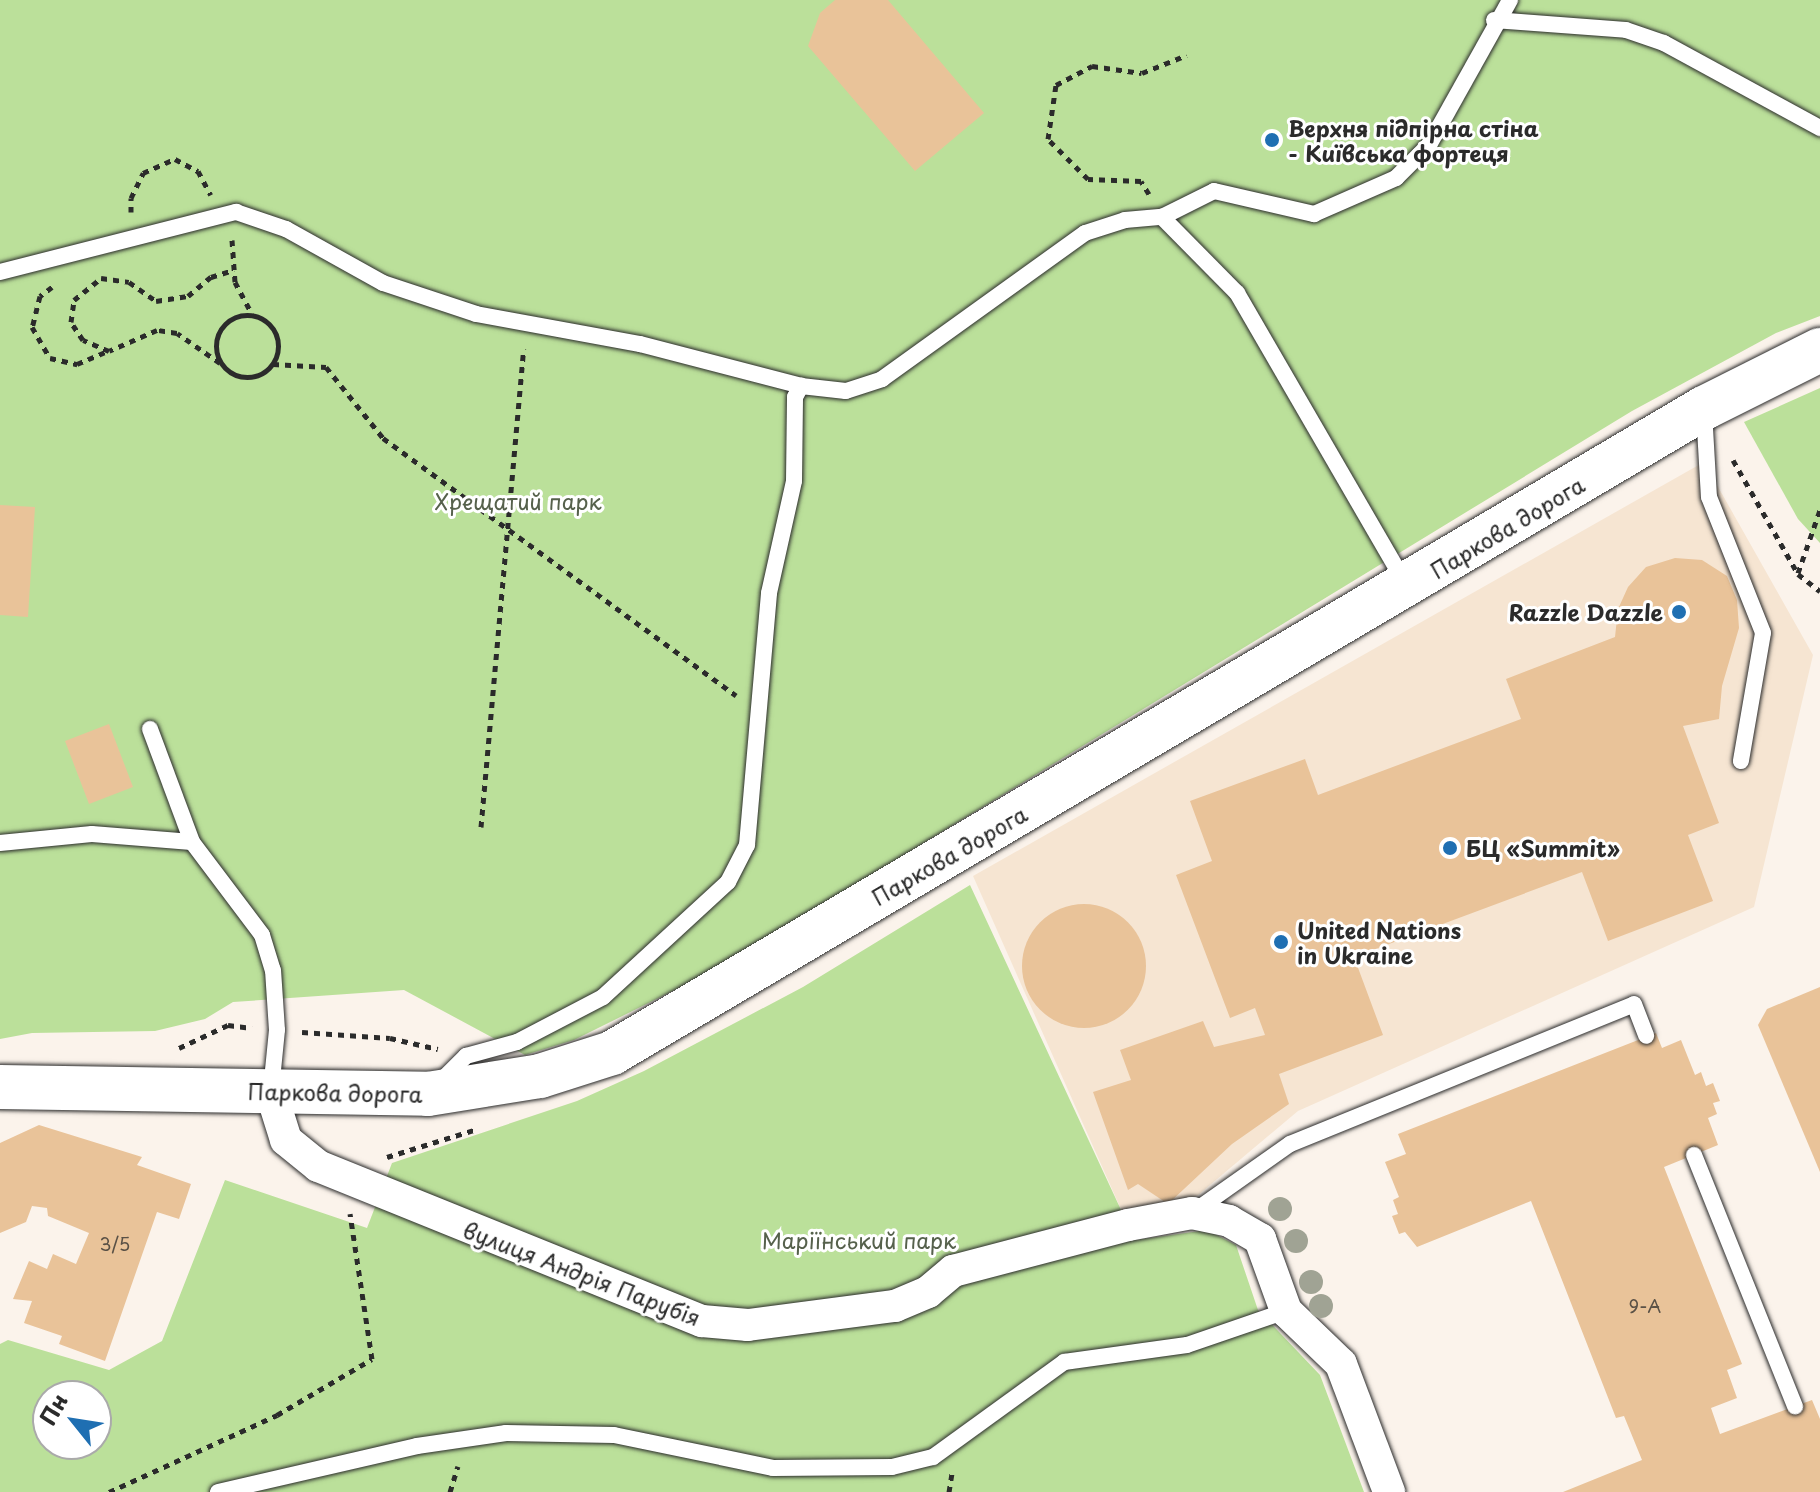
<!DOCTYPE html>
<meta charset="utf-8">
<style>
body{margin:0}
#map{position:relative;width:1820px;height:1492px;overflow:hidden;background:#fbf3eb;font-family:"Playpen Sans",sans-serif}
div>[style]{position:absolute}
.built>*{inset:0;background:#f6e5d2}
.green>*{inset:0;background:#bbe09a}
.building>*{inset:0;background:#e9c399}
.round{border-radius:50%}
.path>*{height:5px;margin-top:-2.5px;transform-origin:0;background:repeating-linear-gradient(90deg,#2b2b2b 0 6px,transparent 0 12px)}
.path>.ring{margin:-2.5px;padding:0;box-sizing:content-box;background:none;border:5px solid #2b2b2b;border-radius:50%}
.roads{filter:drop-shadow(0 0 2px #2b2b2b) drop-shadow(0 0 2px #2b2b2b)}
.lane>*{height:16px;margin:-8px;padding:0 8px;transform-origin:8px;border-radius:8px;background:#fff}
.street>*{height:32px;margin:-16px;padding:0 16px;transform-origin:16px;border-radius:16px;background:#fff}
.secondary>*{height:44px;margin:-22px;padding:0 22px;transform-origin:22px;border-radius:22px;background:#fff}
.trees>*{width:24px;height:24px;margin:-12px;border-radius:50%;background:#a0a394}
.dots>*{width:22px;height:22px;translate:-50% -50%;box-sizing:border-box;border:4px solid #fff;border-radius:50%}
span{translate:-50% -50%;white-space:nowrap;text-align:center;line-height:1.15;-webkit-text-stroke:6px #fff;paint-order:stroke}
.number-label{font-size:18px;color:#5a5146}
.number-label span{-webkit-text-stroke-width:0}
.poi-label{font-size:22px;color:#2b2b2b;font-weight:700}
.left{translate:0 -50%;text-align:left}
.right{translate:-100% -50%;text-align:right}
.park-label{font-size:22px;color:#56614c}
.street-label{font-size:22px;color:#2b2b2b}
.north{position:absolute;left:32px;top:1380px;width:80px;height:80px;box-sizing:border-box;background:#fff;border:2px solid #aaa;border-radius:50%;rotate:300deg;font-size:22px;font-weight:700;line-height:32px;text-align:center;color:#2b2b2b}
.north::after{content:'';display:block;margin:auto;width:28px;height:36px;background:#1f6fb2;clip-path:polygon(50% 0,100% 100%,50% 72%,0 100%)}
</style>
<div id="map">
<div class="built">
<div style="clip-path:polygon(1704px 462px,1813px 655px,1754px 907px,1298px 1111px,1172px 1217px,1128px 1225px,973px 876px)"></div>
</div>
<div class="green">
<div style="clip-path:polygon(0 0,1820px 0,1820px 316px,1776px 333px,1632px 411px,717px 969px,574px 1040px,525px 1055px,404px 990px,233px 1002px,205px 1019px,155px 1031px,32px 1033px,0 1039px)"></div>
<div style="clip-path:polygon(1820px 388px,1820px 543px,1798px 519px,1744px 422px)"></div>
<div style="clip-path:polygon(evenodd,970px 885px,1135px 1240px,1207px 1230px,1236px 1245px,1258px 1310px,1320px 1375px,1364px 1492px,0 1492px,0 1344px,8px 1340px,109px 1370px,162px 1341px,225px 1180px,367px 1228px,392px 1163px,577px 1101px,644px 1071px,803px 987px,970px 885px,48px 1396px,96px 1396px,96px 1444px,48px 1444px,48px 1396px)"></div>
</div>
<div class="building">
<div style="clip-path:polygon(835px 0,888px 0,984px 113px,915px 171px,808px 46px,820px 13px)"></div>
<div style="clip-path:polygon(0 505px,35px 507px,28px 617px,0 615px)"></div>
<div style="clip-path:polygon(1675px 558px,1702px 560px,1727px 576px,1737px 600px,1739px 628px,1722px 686px,1719px 719px,1683px 726px,1719px 823px,1688px 835px,1713px 901px,1608px 941px,1582px 872px,1354px 957px,1383px 1035px,1279px 1074px,1289px 1104px,1232px 1144px,1168px 1204px,1138px 1184px,1128px 1190px,1093px 1092px,1131px 1080px,1120px 1050px,1203px 1021px,1214px 1047px,1265px 1035px,1255px 1008px,1230px 1018px,1176px 875px,1212px 861px,1190px 801px,1305px 759px,1318px 795px,1521px 719px,1506px 679px,1615px 637px,1618px 609px,1628px 587px,1646px 567px)"></div>
<div style="clip-path:polygon(109px 724px,133px 787px,89px 804px,65px 741px)"></div>
<div class="round" style="left:1022px;top:904px;width:124px;height:124px"></div>
<div style="clip-path:polygon(1820px 987px,1820px 1172px,1758px 1025px,1767px 1009px)"></div>
<div style="clip-path:polygon(1656px 1033px,1662px 1048px,1681px 1040px,1695px 1075px,1701px 1072px,1706px 1086px,1713px 1083px,1720px 1101px,1713px 1103px,1717px 1114px,1708px 1118px,1718px 1145px,1664px 1167px,1742px 1364px,1727px 1370px,1737px 1398px,1711px 1408px,1720px 1434px,1812px 1400px,1820px 1419px,1820px 1492px,1563px 1492px,1642px 1460px,1624px 1416px,1616px 1418px,1531px 1201px,1417px 1247px,1405px 1232px,1399px 1234px,1392px 1216px,1398px 1214px,1393px 1200px,1399px 1197px,1385px 1162px,1406px 1154px,1398px 1134px)"></div>
<div style="clip-path:polygon(39px 1125px,142px 1157px,137px 1165px,191px 1184px,179px 1219px,157px 1212px,105px 1361px,59px 1344px,62px 1336px,24px 1323px,32px 1301px,13px 1299px,29px 1261px,47px 1269px,53px 1254px,76px 1264px,89px 1233px,48px 1216px,47px 1208px,32px 1206px,26px 1222px,0 1233px,0 1143px)"></div>
</div>
<div class="path">
<div style="left:1149px;top:194px;width:15px;rotate:-122deg"></div>
<div style="left:1141px;top:181px;width:53px;rotate:-177.8deg"></div>
<div style="left:1088px;top:179px;width:57px;rotate:-135deg"></div>
<div style="left:1048px;top:139px;width:55px;rotate:-81.6deg"></div>
<div style="left:1056px;top:85px;width:41px;rotate:-27.8deg"></div>
<div style="left:1092px;top:66px;width:50px;rotate:8deg"></div>
<div style="left:1142px;top:73px;width:48px;rotate:-21.8deg"></div>
<div style="left:131px;top:212px;width:14px;rotate:-90deg"></div>
<div style="left:131px;top:198px;width:28px;rotate:-64deg"></div>
<div style="left:143px;top:173px;width:35px;rotate:-24deg"></div>
<div style="left:175px;top:159px;width:26px;rotate:28deg"></div>
<div style="left:198px;top:171px;width:27px;rotate:62deg"></div>
<div style="left:232px;top:240px;width:42px;rotate:85.9deg"></div>
<div style="left:235px;top:282px;width:36px;rotate:62deg"></div>
<div style="left:52px;top:287px;width:15px;rotate:143deg"></div>
<div style="left:40px;top:296px;width:32px;rotate:104deg"></div>
<div style="left:32px;top:327px;width:36px;rotate:60deg"></div>
<div style="left:50px;top:358px;width:28px;rotate:13deg"></div>
<div style="left:77px;top:364px;width:34px;rotate:-23deg"></div>
<div class="ring" style="left:216px;top:315px;width:57px;height:57px"></div>
<div style="left:220px;top:363px;width:52px;rotate:-145.1deg"></div>
<div style="left:177px;top:333px;width:20px;rotate:-171deg"></div>
<div style="left:157px;top:330px;width:52px;rotate:156.4deg"></div>
<div style="left:109px;top:351px;width:28px;rotate:-157deg"></div>
<div style="left:83px;top:340px;width:22px;rotate:-124deg"></div>
<div style="left:71px;top:322px;width:22px;rotate:-82deg"></div>
<div style="left:74px;top:300px;width:35px;rotate:-39deg"></div>
<div style="left:101px;top:278px;width:28px;rotate:8deg"></div>
<div style="left:129px;top:282px;width:33px;rotate:35deg"></div>
<div style="left:156px;top:301px;width:32px;rotate:-9deg"></div>
<div style="left:188px;top:296px;width:30px;rotate:-40deg"></div>
<div style="left:211px;top:277px;width:24px;rotate:-17deg"></div>
<div style="left:273px;top:364px;width:53px;rotate:3.2deg"></div>
<div style="left:326px;top:367px;width:91px;rotate:51.2deg"></div>
<div style="left:383px;top:438px;width:437px;rotate:36.1deg"></div>
<div style="left:1733px;top:460px;width:131px;rotate:60.3deg"></div>
<div style="left:1798px;top:574px;width:28px;rotate:38deg"></div>
<div style="left:1798px;top:573px;width:67px;rotate:-70.8deg"></div>
<div style="left:481px;top:827px;width:480px;rotate:-84.9deg"></div>
<div style="left:302px;top:1032px;width:88px;rotate:3.9deg"></div>
<div style="left:390px;top:1038px;width:49px;rotate:12.9deg"></div>
<div style="left:179px;top:1048px;width:54px;rotate:-25.1deg"></div>
<div style="left:228px;top:1025px;width:24px;rotate:7deg"></div>
<div style="left:387px;top:1157px;width:94px;rotate:-17.3deg"></div>
<div style="left:109px;top:1492px;width:185px;rotate:-24.6deg"></div>
<div style="left:277px;top:1415px;width:110px;rotate:-30.5deg"></div>
<div style="left:372px;top:1359px;width:147px;rotate:-98.6deg"></div>
<div style="left:450px;top:1492px;width:27px;rotate:-73deg"></div>
<div style="left:949px;top:1492px;width:19px;rotate:-81deg"></div>
</div>
<div class="roads">
<div class="lane">
<div style="left:1494px;top:20px;width:132px;rotate:4.3deg"></div>
<div style="left:1626px;top:30px;width:40px;rotate:18.9deg"></div>
<div style="left:1664px;top:43px;width:178px;rotate:28.6deg"></div>
<div style="left:1162px;top:217px;width:107px;rotate:45.4deg"></div>
<div style="left:1237px;top:293px;width:337px;rotate:59.9deg"></div>
<div style="left:0;top:272px;width:244px;rotate:-14.3deg"></div>
<div style="left:236px;top:212px;width:53px;rotate:18.8deg"></div>
<div style="left:286px;top:229px;width:111px;rotate:29.1deg"></div>
<div style="left:383px;top:283px;width:98px;rotate:18.4deg"></div>
<div style="left:476px;top:314px;width:167px;rotate:10.4deg"></div>
<div style="left:640px;top:344px;width:166px;rotate:14.6deg"></div>
<div style="left:801px;top:386px;width:45px;rotate:6.3deg"></div>
<div style="left:846px;top:391px;width:38px;rotate:-18deg"></div>
<div style="left:882px;top:379px;width:250px;rotate:-35.7deg"></div>
<div style="left:1085px;top:233px;width:42px;rotate:-18deg"></div>
<div style="left:1125px;top:220px;width:37px;rotate:-5deg"></div>
<div style="left:1162px;top:217px;width:58px;rotate:-26.6deg"></div>
<div style="left:1214px;top:191px;width:103px;rotate:13deg"></div>
<div style="left:1314px;top:214px;width:90px;rotate:-23.7deg"></div>
<div style="left:1396px;top:178px;width:47px;rotate:-45deg"></div>
<div style="left:1429px;top:145px;width:166px;rotate:-60.8deg"></div>
<div style="left:1704px;top:411px;width:86px;rotate:86.7deg"></div>
<div style="left:1709px;top:497px;width:146px;rotate:68.3deg"></div>
<div style="left:1763px;top:633px;width:130px;rotate:99.8deg"></div>
<div style="left:150px;top:729px;width:121px;rotate:69.6deg"></div>
<div style="left:192px;top:842px;width:116px;rotate:53deg"></div>
<div style="left:262px;top:935px;width:37px;rotate:73deg"></div>
<div style="left:273px;top:970px;width:60px;rotate:86.2deg"></div>
<div style="left:277px;top:1030px;width:60px;rotate:95.7deg"></div>
<div style="left:0;top:843px;width:92px;rotate:-5.6deg"></div>
<div style="left:92px;top:834px;width:100px;rotate:4.6deg"></div>
<div style="left:440px;top:1082px;width:37px;rotate:-45deg"></div>
<div style="left:466px;top:1056px;width:53px;rotate:-15.4deg"></div>
<div style="left:517px;top:1042px;width:97px;rotate:-27.6deg"></div>
<div style="left:603px;top:997px;width:170px;rotate:-42.6deg"></div>
<div style="left:728px;top:882px;width:42px;rotate:-62.8deg"></div>
<div style="left:747px;top:845px;width:253px;rotate:-85deg"></div>
<div style="left:769px;top:593px;width:115px;rotate:-77.4deg"></div>
<div style="left:794px;top:481px;width:84px;rotate:-89.3deg"></div>
<div style="left:795px;top:397px;width:13px;rotate:-61deg"></div>
<div style="left:1694px;top:1155px;width:271px;rotate:68.1deg"></div>
<div style="left:1195px;top:1211px;width:116px;rotate:-35.2deg"></div>
<div style="left:1290px;top:1144px;width:371px;rotate:-22.1deg"></div>
<div style="left:1634px;top:1004px;width:34px;rotate:69deg"></div>
<div style="left:218px;top:1492px;width:204px;rotate:-13deg"></div>
<div style="left:417px;top:1446px;width:90px;rotate:-8.3deg"></div>
<div style="left:506px;top:1433px;width:108px;rotate:1.1deg"></div>
<div style="left:614px;top:1435px;width:162px;rotate:11.7deg"></div>
<div style="left:773px;top:1468px;width:119px;rotate:-0.5deg"></div>
<div style="left:892px;top:1467px;width:42px;rotate:-13.7deg"></div>
<div style="left:933px;top:1457px;width:162px;rotate:-35.9deg"></div>
<div style="left:1064px;top:1362px;width:124px;rotate:-7.9deg"></div>
<div style="left:1187px;top:1345px;width:105px;rotate:-19deg"></div>
</div>
<div class="street">
<div style="left:271px;top:1092px;width:50px;rotate:72.6deg"></div>
<div style="left:286px;top:1140px;width:41px;rotate:39.1deg"></div>
<div style="left:318px;top:1166px;width:414px;rotate:22deg"></div>
<div style="left:702px;top:1321px;width:46px;rotate:5deg"></div>
<div style="left:748px;top:1325px;width:148px;rotate:-7.4deg"></div>
<div style="left:895px;top:1306px;width:36px;rotate:-23deg"></div>
<div style="left:928px;top:1292px;width:33px;rotate:-40deg"></div>
<div style="left:953px;top:1271px;width:181px;rotate:-14.7deg"></div>
<div style="left:1128px;top:1225px;width:65px;rotate:-10.6deg"></div>
<div style="left:1192px;top:1213px;width:38px;rotate:12deg"></div>
<div style="left:1229px;top:1221px;width:36px;rotate:30deg"></div>
<div style="left:1260px;top:1239px;width:77px;rotate:70.1deg"></div>
<div style="left:1286px;top:1311px;width:76px;rotate:43.9deg"></div>
<div style="left:1341px;top:1364px;width:137px;rotate:69.4deg"></div>
</div>
<div class="secondary">
<div style="left:0;top:1087px;width:428px;rotate:0.9deg"></div>
<div style="left:428px;top:1094px;width:113px;rotate:-9.1deg"></div>
<div style="left:540px;top:1076px;width:76px;rotate:-17.7deg"></div>
<div style="left:612px;top:1053px;width:1268px;rotate:-30.57deg"></div>
<div style="left:1704px;top:408px;width:130px;rotate:-26.6deg"></div>
</div>
</div>
<div class="trees">
<div style="left:1280px;top:1209px"></div>
<div style="left:1296px;top:1241px"></div>
<div style="left:1311px;top:1282px"></div>
<div style="left:1321px;top:1306px"></div>
</div>
<div class="dots">
<div style="left:1272px;top:140px;background:#1f6fb2"></div>
<div style="left:1679px;top:612px;background:#1f6fb2"></div>
<div style="left:1450px;top:848px;background:#1f6fb2"></div>
<div style="left:1281px;top:942px;background:#1f6fb2"></div>
</div>
<div class="number-label">
<span style="left:115px;top:1244px">3/5</span>
<span style="left:1645px;top:1306px">9-А</span>
</div>
<div class="poi-label">
<span class="left" style="left:1288px;top:140px">Верхня підпірна стіна<br>- Київська фортеця</span>
<span class="right" style="left:1663px;top:612px">Razzle Dazzle</span>
<span class="left" style="left:1466px;top:848px">БЦ «Summit»</span>
<span class="left" style="left:1297px;top:942px">United Nations<br>in Ukraine</span>
</div>
<div class="park-label">
<span style="left:518px;top:501px">Хрещатий парк</span>
<span style="left:859px;top:1240px">Маріїнський парк</span>
</div>
<div class="street-label">
<span style="left:1507px;top:527px;rotate:-31deg">Паркова дорога</span>
<span style="left:949px;top:855px;rotate:-30deg">Паркова дорога</span>
<span style="left:335px;top:1092px;rotate:1deg">Паркова дорога</span>
<span style="left:582px;top:1273px;rotate:21deg">вулиця Андрія Парубія</span>
</div>
<div class="north">Пн</div>
</div>
